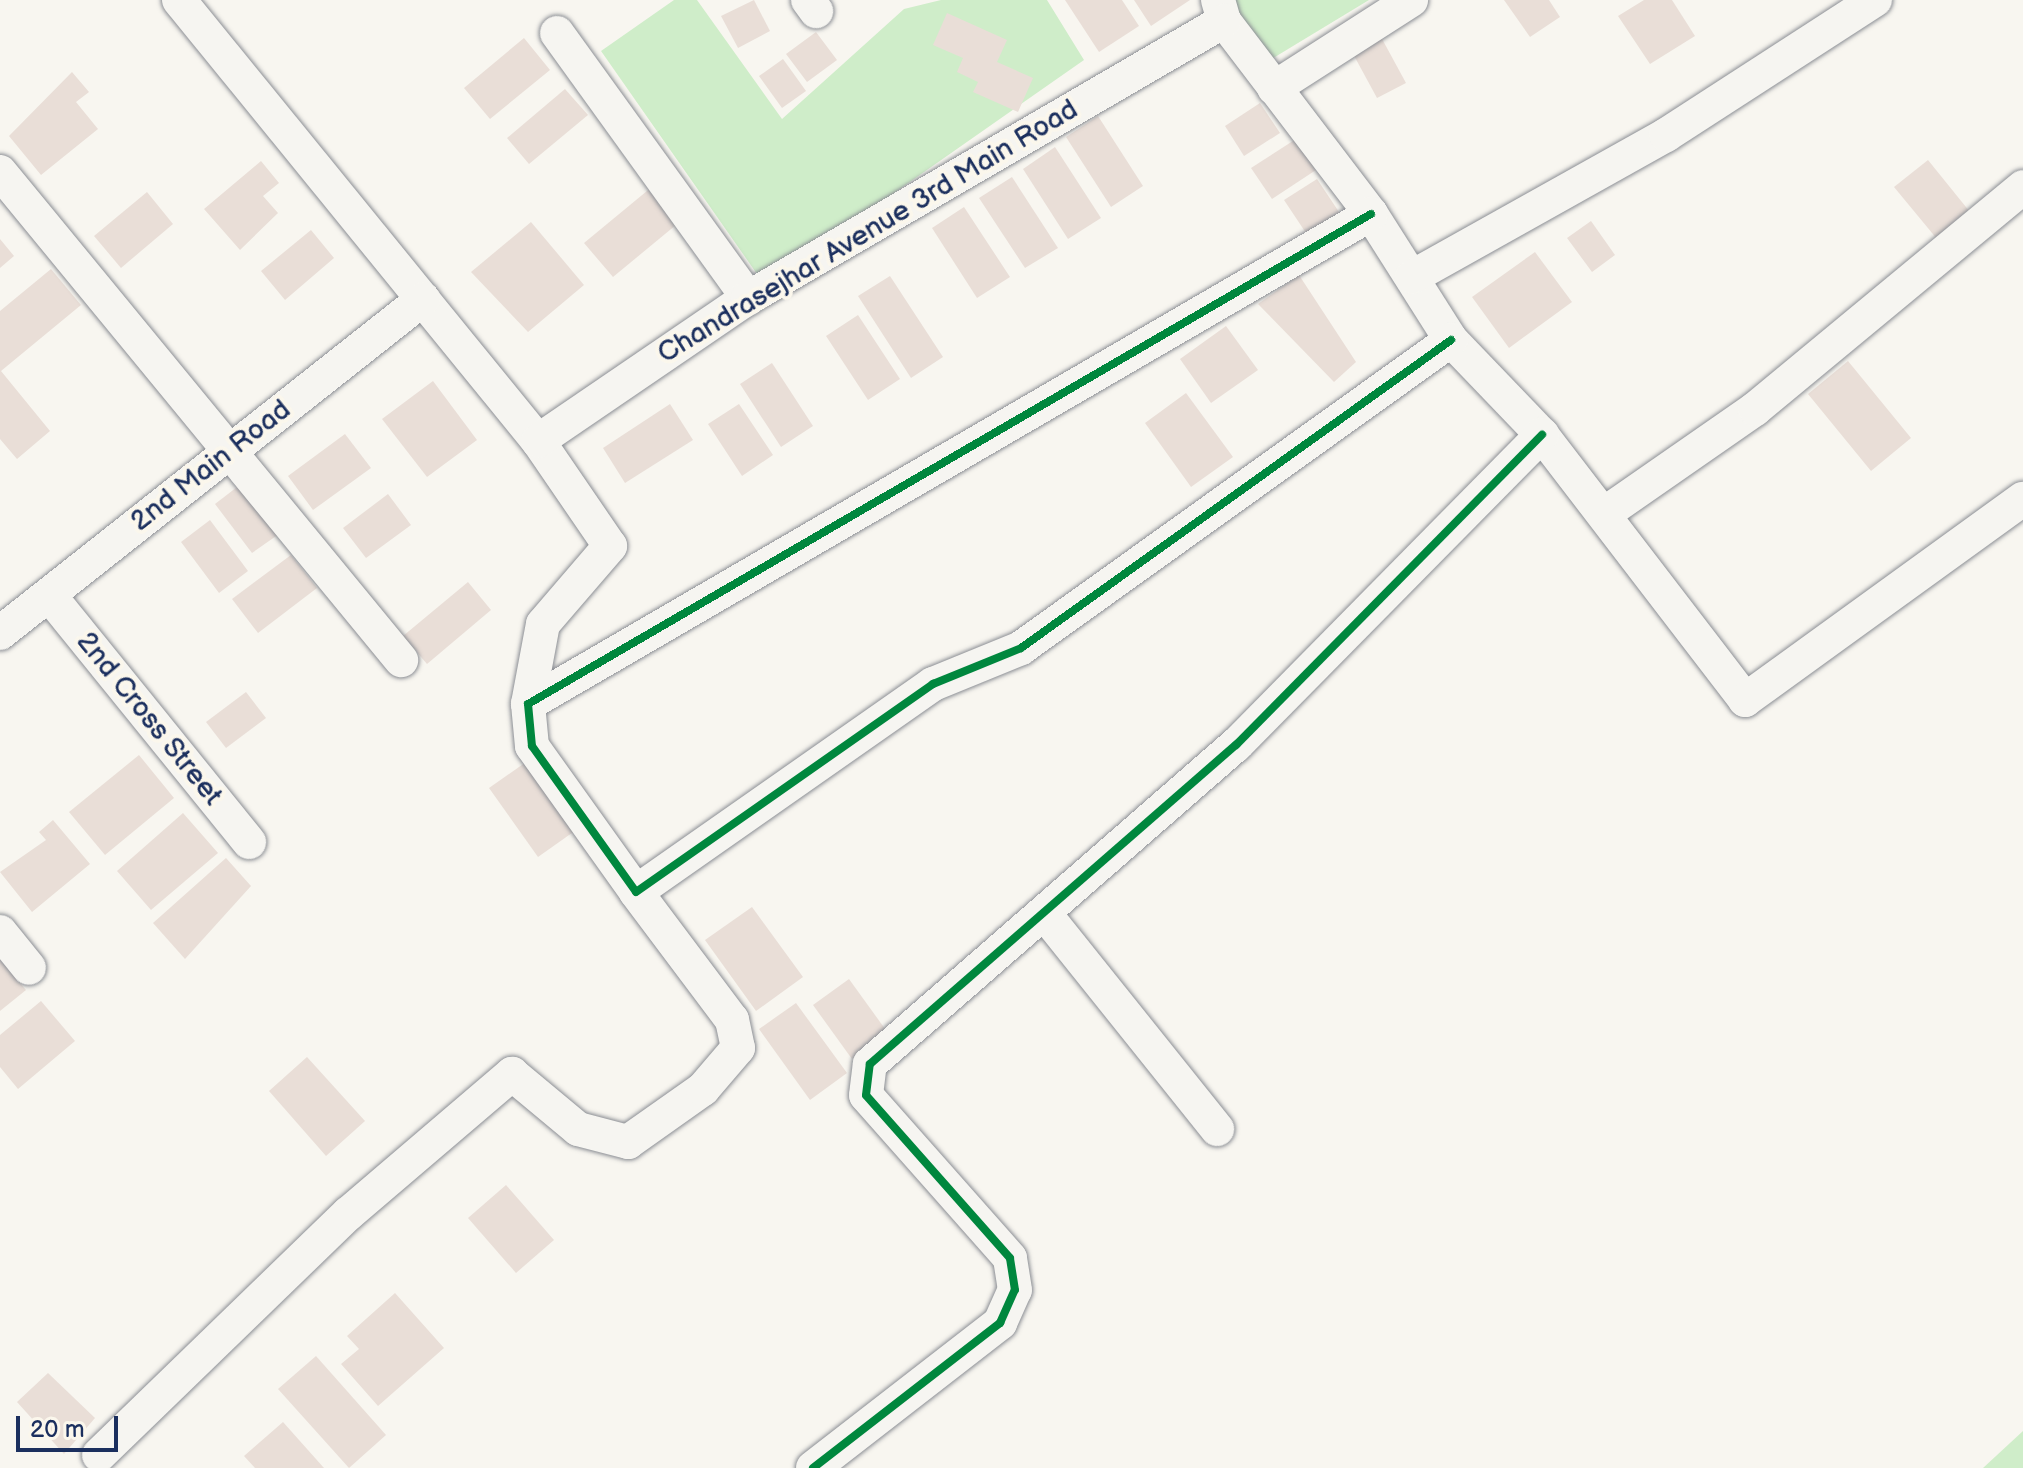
<!DOCTYPE html>
<style>
body{margin:0}
#map{position:relative;width:2023px;height:1468px;overflow:hidden;background:#f8f6f0;font-family:"Balsamiq Sans",sans-serif}
div>[style]{position:absolute}
.green>*{inset:0;background:#cfedc9}
.building>*{inset:0;background:#e9ded7}
.roads{filter:drop-shadow(0 0 2px #8b8e94) drop-shadow(0 0 2px #8b8e94)}
.street>*{height:34px;margin:-17px;padding:0 17px;transform-origin:17px;border-radius:17px;background:#f6f5f1}
.cycleway>*{height:8px;margin:-4px;padding:0 4px;transform-origin:4px;border-radius:4px;background:#00873e}
span{translate:-50% -50%;white-space:nowrap;text-align:center;line-height:1.15;-webkit-text-stroke:8px #fbf7ec;paint-order:stroke}
.street-label{font-size:28px;color:#1b2f5e}
.scale{position:absolute;left:16px;top:1416px;width:102px;height:36px;box-sizing:border-box;border:4px solid #1b2f5e;border-top:0;padding-left:10px;font-size:24px;line-height:28px;white-space:nowrap;color:#1b2f5e;-webkit-text-stroke:6px #fbf7ec;paint-order:stroke}
</style>
<div id="map">
<div class="green">
<div style="clip-path:polygon(674px 0,697px 0,782px 119px,904px 9px,941px 0,1047px 0,1084px 60px,764px 284px,601px 51px)"></div>
<div style="clip-path:polygon(1226px 0,1369px 0,1265px 63px)"></div>
<div style="clip-path:polygon(2023px 1431px,2023px 1468px,1983px 1468px)"></div>
</div>
<div class="building">
<div style="clip-path:polygon(754px 0,770px 31px,738px 48px,721px 16px)"></div>
<div style="clip-path:polygon(1065px 0,1122px 0,1139px 26px,1099px 52px)"></div>
<div style="clip-path:polygon(1134px 0,1190px 0,1151px 26px)"></div>
<div style="clip-path:polygon(1504px 0,1549px 0,1560px 17px,1530px 37px)"></div>
<div style="clip-path:polygon(1644px 0,1672px 0,1695px 36px,1650px 64px,1618px 16px)"></div>
<div style="clip-path:polygon(947px 13px,1007px 40px,997px 62px,1033px 78px,1018px 112px,973px 92px,978px 82px,957px 72px,963px 58px,933px 45px)"></div>
<div style="clip-path:polygon(816px 32px,837px 60px,807px 82px,786px 54px)"></div>
<div style="clip-path:polygon(1381px 37px,1406px 83px,1377px 98px,1352px 52px)"></div>
<div style="clip-path:polygon(524px 38px,550px 70px,490px 119px,464px 88px)"></div>
<div style="clip-path:polygon(783px 59px,806px 91px,782px 108px,759px 76px)"></div>
<div style="clip-path:polygon(72px 72px,89px 92px,76px 102px,98px 129px,41px 175px,9px 136px)"></div>
<div style="clip-path:polygon(565px 89px,588px 115px,529px 164px,507px 138px)"></div>
<div style="clip-path:polygon(1260px 103px,1280px 133px,1244px 156px,1225px 126px)"></div>
<div style="clip-path:polygon(1098px 116px,1143px 186px,1111px 207px,1066px 137px)"></div>
<div style="clip-path:polygon(1296px 139px,1316px 170px,1272px 199px,1251px 168px)"></div>
<div style="clip-path:polygon(1055px 147px,1101px 218px,1068px 239px,1023px 169px)"></div>
<div style="clip-path:polygon(1928px 160px,1970px 212px,1937px 239px,1894px 187px)"></div>
<div style="clip-path:polygon(261px 161px,279px 183px,263px 196px,278px 213px,240px 250px,204px 209px)"></div>
<div style="clip-path:polygon(1012px 177px,1058px 248px,1025px 268px,979px 198px)"></div>
<div style="clip-path:polygon(1317px 179px,1341px 215px,1308px 236px,1284px 200px)"></div>
<div style="clip-path:polygon(653px 186px,682px 220px,613px 277px,584px 243px)"></div>
<div style="clip-path:polygon(147px 192px,173px 224px,121px 268px,94px 236px)"></div>
<div style="clip-path:polygon(964px 207px,1010px 277px,977px 298px,932px 228px)"></div>
<div style="clip-path:polygon(1591px 221px,1615px 255px,1592px 272px,1567px 238px)"></div>
<div style="clip-path:polygon(531px 222px,584px 285px,528px 332px,471px 272px)"></div>
<div style="clip-path:polygon(311px 230px,334px 258px,285px 300px,261px 271px)"></div>
<div style="clip-path:polygon(0 239px,14px 256px,0 268px)"></div>
<div style="clip-path:polygon(1535px 252px,1572px 302px,1509px 348px,1472px 297px)"></div>
<div style="clip-path:polygon(51px 269px,81px 305px,1px 371px,50px 431px,17px 459px,0 439px,0 311px)"></div>
<div style="clip-path:polygon(1299px 275px,1356px 362px,1334px 382px,1258px 304px)"></div>
<div style="clip-path:polygon(890px 276px,943px 357px,911px 378px,858px 296px)"></div>
<div style="clip-path:polygon(858px 315px,900px 379px,868px 400px,826px 336px)"></div>
<div style="clip-path:polygon(1226px 326px,1258px 370px,1211px 403px,1180px 359px)"></div>
<div style="clip-path:polygon(1848px 361px,1911px 438px,1871px 471px,1808px 394px)"></div>
<div style="clip-path:polygon(772px 363px,813px 426px,781px 447px,740px 384px)"></div>
<div style="clip-path:polygon(433px 381px,477px 440px,427px 477px,382px 419px)"></div>
<div style="clip-path:polygon(1186px 393px,1233px 457px,1191px 487px,1145px 423px)"></div>
<div style="clip-path:polygon(670px 404px,693px 440px,625px 483px,603px 448px)"></div>
<div style="clip-path:polygon(739px 404px,773px 455px,742px 476px,708px 424px)"></div>
<div style="clip-path:polygon(345px 434px,371px 468px,313px 510px,288px 476px)"></div>
<div style="clip-path:polygon(241px 484px,279px 534px,252px 553px,215px 504px)"></div>
<div style="clip-path:polygon(388px 494px,411px 525px,366px 558px,343px 528px)"></div>
<div style="clip-path:polygon(210px 520px,248px 571px,219px 593px,181px 542px)"></div>
<div style="clip-path:polygon(291px 555px,317px 588px,258px 633px,232px 599px)"></div>
<div style="clip-path:polygon(468px 582px,491px 610px,427px 664px,403px 636px)"></div>
<div style="clip-path:polygon(246px 692px,266px 718px,226px 748px,206px 722px)"></div>
<div style="clip-path:polygon(139px 755px,174px 798px,105px 855px,69px 812px)"></div>
<div style="clip-path:polygon(529px 760px,579px 828px,538px 857px,489px 788px)"></div>
<div style="clip-path:polygon(183px 813px,218px 853px,151px 910px,117px 871px)"></div>
<div style="clip-path:polygon(53px 820px,90px 864px,32px 912px,0 872px,46px 840px,39px 832px)"></div>
<div style="clip-path:polygon(226px 858px,251px 886px,185px 959px,153px 923px)"></div>
<div style="clip-path:polygon(752px 907px,803px 977px,756px 1011px,705px 940px)"></div>
<div style="clip-path:polygon(0 959px,26px 990px,0 1011px)"></div>
<div style="clip-path:polygon(849px 979px,888px 1033px,852px 1059px,813px 1005px)"></div>
<div style="clip-path:polygon(41px 1001px,75px 1041px,18px 1089px,0 1067px,0 1035px)"></div>
<div style="clip-path:polygon(796px 1003px,847px 1073px,810px 1100px,759px 1029px)"></div>
<div style="clip-path:polygon(307px 1057px,365px 1121px,326px 1156px,269px 1091px)"></div>
<div style="clip-path:polygon(506px 1185px,554px 1240px,516px 1273px,468px 1218px)"></div>
<div style="clip-path:polygon(395px 1293px,444px 1348px,378px 1406px,341px 1364px,359px 1349px,347px 1336px)"></div>
<div style="clip-path:polygon(316px 1356px,386px 1435px,349px 1468px,278px 1389px)"></div>
<div style="clip-path:polygon(48px 1373px,95px 1418px,64px 1454px,17px 1402px)"></div>
<div style="clip-path:polygon(283px 1422px,324px 1468px,255px 1468px,244px 1456px)"></div>
</div>
<div class="roads">
<div class="street">
<div style="left:179px;top:0;width:569px;rotate:50.85deg"></div>
<div style="left:808px;top:0;width:14px;rotate:54deg"></div>
<div style="left:1218px;top:0;width:22px;rotate:74deg"></div>
<div style="left:1224px;top:21px;width:243px;rotate:52.7deg"></div>
<div style="left:1371px;top:214px;width:149px;rotate:57.6deg"></div>
<div style="left:1451px;top:340px;width:132px;rotate:46.2deg"></div>
<div style="left:1542px;top:435px;width:334px;rotate:52.5deg"></div>
<div style="left:1745px;top:700px;width:343px;rotate:-35.9deg"></div>
<div style="left:557px;top:33px;width:327px;rotate:54.2deg"></div>
<div style="left:1274px;top:88px;width:163px;rotate:-32.7deg"></div>
<div style="left:0;top:172px;width:632px;rotate:50.59deg"></div>
<div style="left:1371px;top:214px;width:975px;rotate:149.83deg"></div>
<div style="left:528px;top:704px;width:42px;rotate:84.6deg"></div>
<div style="left:532px;top:746px;width:179px;rotate:54.5deg"></div>
<div style="left:636px;top:892px;width:363px;rotate:-35deg"></div>
<div style="left:933px;top:684px;width:95px;rotate:-22.2deg"></div>
<div style="left:1021px;top:648px;width:529px;rotate:-35.61deg"></div>
<div style="left:1412px;top:277px;width:291px;rotate:-29.2deg"></div>
<div style="left:1666px;top:135px;width:249px;rotate:-32.9deg"></div>
<div style="left:1604px;top:514px;width:184px;rotate:-34.8deg"></div>
<div style="left:1755px;top:409px;width:348px;rotate:-39.6deg"></div>
<div style="left:49px;top:595px;width:318px;rotate:51deg"></div>
<div style="left:0;top:633px;width:539px;rotate:-38.29deg"></div>
<div style="left:528px;top:704px;width:81px;rotate:-79.4deg"></div>
<div style="left:543px;top:624px;width:103px;rotate:-49.3deg"></div>
<div style="left:610px;top:546px;width:127px;rotate:-124.4deg"></div>
<div style="left:538px;top:441px;width:254px;rotate:-34.3deg"></div>
<div style="left:748px;top:298px;width:551px;rotate:-30.2deg"></div>
<div style="left:1044px;top:913px;width:277px;rotate:51.3deg"></div>
<div style="left:0;top:932px;width:46px;rotate:51.1deg"></div>
<div style="left:99px;top:1455px;width:347px;rotate:-44.1deg"></div>
<div style="left:348px;top:1214px;width:216px;rotate:-40.5deg"></div>
<div style="left:512px;top:1074px;width:86px;rotate:39.8deg"></div>
<div style="left:578px;top:1129px;width:52px;rotate:14.6deg"></div>
<div style="left:628px;top:1142px;width:92px;rotate:-35.2deg"></div>
<div style="left:703px;top:1089px;width:54px;rotate:-49.5deg"></div>
<div style="left:738px;top:1048px;width:29px;rotate:-102deg"></div>
<div style="left:732px;top:1020px;width:160px;rotate:-126.9deg"></div>
<div style="left:813px;top:1468px;width:237px;rotate:-37.8deg"></div>
<div style="left:1000px;top:1323px;width:36px;rotate:-66deg"></div>
<div style="left:1015px;top:1290px;width:32px;rotate:-99deg"></div>
<div style="left:1010px;top:1258px;width:217px;rotate:-131.5deg"></div>
<div style="left:866px;top:1095px;width:31px;rotate:-83deg"></div>
<div style="left:870px;top:1064px;width:486px;rotate:-41.1deg"></div>
<div style="left:1236px;top:745px;width:436px;rotate:-45.4deg"></div>
</div>
</div>
<div class="cycleway">
<div style="left:1371px;top:214px;width:975px;rotate:149.83deg"></div>
<div style="left:528px;top:704px;width:42px;rotate:84.6deg"></div>
<div style="left:532px;top:746px;width:179px;rotate:54.5deg"></div>
<div style="left:636px;top:892px;width:363px;rotate:-35deg"></div>
<div style="left:933px;top:684px;width:95px;rotate:-22.2deg"></div>
<div style="left:1021px;top:648px;width:529px;rotate:-35.61deg"></div>
<div style="left:813px;top:1468px;width:237px;rotate:-37.8deg"></div>
<div style="left:1000px;top:1323px;width:36px;rotate:-66deg"></div>
<div style="left:1015px;top:1290px;width:32px;rotate:-99deg"></div>
<div style="left:1010px;top:1258px;width:217px;rotate:-131.5deg"></div>
<div style="left:866px;top:1095px;width:31px;rotate:-83deg"></div>
<div style="left:870px;top:1064px;width:486px;rotate:-41.1deg"></div>
<div style="left:1236px;top:745px;width:436px;rotate:-45.4deg"></div>
</div>
<div class="street-label">
<span style="left:868px;top:232px;rotate:-31deg">Chandrasejhar Avenue 3rd Main Road</span>
<span style="left:211px;top:466px;rotate:-38deg">2nd Main Road</span>
<span style="left:149px;top:719px;rotate:51deg">2nd Cross Street</span>
</div>
<div class="scale">20 m</div>
</div>
